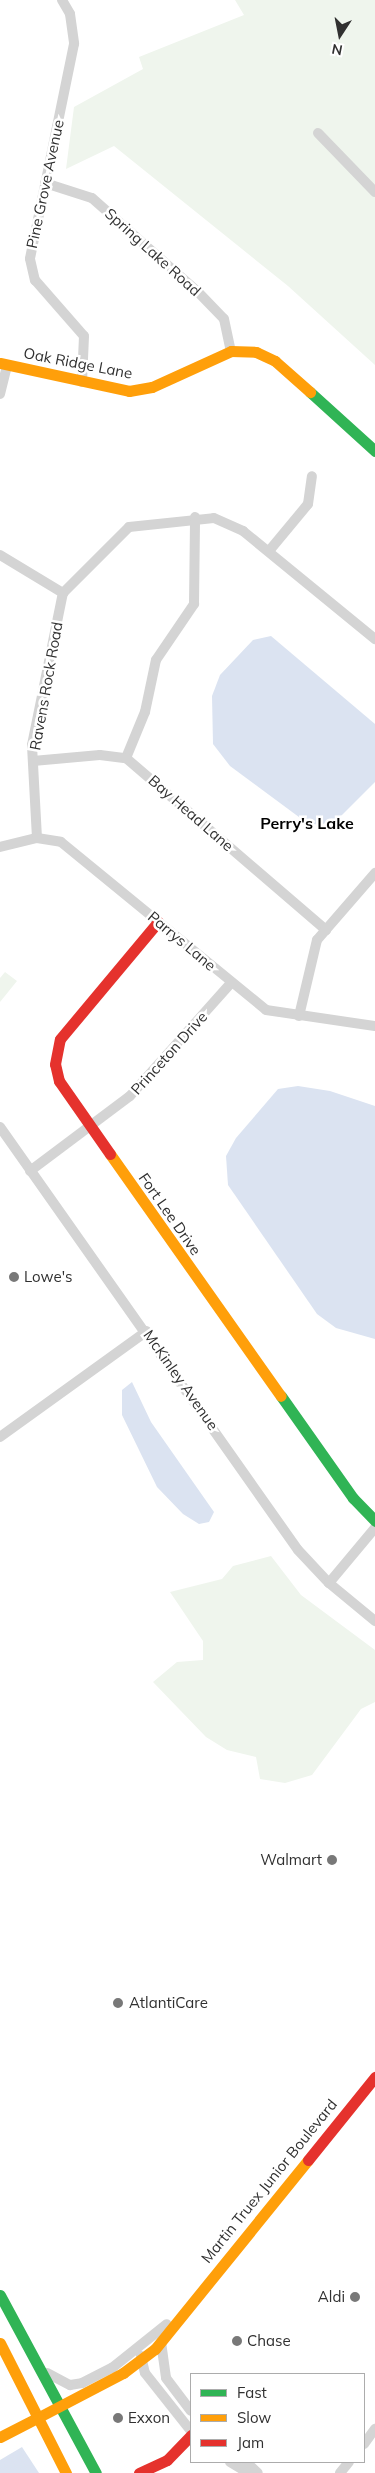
<!DOCTYPE html>
<style>
body{margin:0}
#map{position:relative;width:375px;height:2473px;overflow:hidden;background:#fff;font-family:Mulish,sans-serif}
div>[style]{position:absolute}
.green>*{inset:0;background:#eff5ed}
.water>*{inset:0;background:#dbe3f1}
.street>*{height:10px;margin:-5px;padding:0 5px;transform-origin:5px;border-radius:5px;background:#d4d4d4}
.fast>*{height:11px;margin:-5.5px;padding:0 5.5px;transform-origin:5.5px;border-radius:5.5px;background:#30b455}
.slow>*{height:11px;margin:-5.5px;padding:0 5.5px;transform-origin:5.5px;border-radius:5.5px;background:#ff9f0a}
.jam>*{height:11px;margin:-5.5px;padding:0 5.5px;transform-origin:5.5px;border-radius:5.5px;background:#e5322d}
.dots>*{width:14px;height:14px;translate:-50% -50%;box-sizing:border-box;border:2px solid #fff;border-radius:50%}
span{translate:-50% -50%;white-space:nowrap;text-align:center;line-height:1.15;-webkit-text-stroke:5px #fff;paint-order:stroke}
.street-label{font-size:15px;color:#303030}
.poi-label{font-size:15px;color:#303030}
.left{translate:0 -50%;text-align:left}
.right{translate:-100% -50%;text-align:right}
.neighbourhood-label{font-size:16px;color:#000;font-weight:700}
.legend{position:absolute;left:190px;top:2373px;width:175px;height:90px;box-sizing:border-box;background:#fff;border:1px solid #acacac;margin:0;padding:6px 9px;list-style:none;font-size:15px;color:#303030}
.legend li{display:flex;align-items:center;gap:10px;height:25px}
.legend b{width:25px;border:1px solid #acacac}
.north{position:absolute;left:315px;top:10px;width:50px;height:50px;-webkit-text-stroke:4px #fff;paint-order:stroke;rotate:191deg;font-size:14px;font-weight:700;line-height:20px;text-align:center;color:#303030}
.north::after{content:'';display:block;margin:auto;width:18px;height:22px;background:#303030;clip-path:polygon(50% 0,100% 100%,50% 72%,0 100%)}
</style>
<div id="map">
<div class="green">
<div style="clip-path:polygon(235px 0,375px 0,375px 365px,288px 286px,114px 146px,66px 169px,74px 107px,143px 69px,139px 57px,244px 15px)"></div>
<div style="clip-path:polygon(5px 972px,17px 981px,0 1002px,0 978px)"></div>
<div style="clip-path:polygon(271px 1556px,301px 1595px,375px 1650px,375px 1702px,361px 1709px,312px 1775px,285px 1783px,260px 1779px,256px 1757px,227px 1750px,206px 1737px,153px 1682px,177px 1662px,203px 1660px,203px 1641px,170px 1592px,222px 1579px,233px 1566px)"></div>
</div>
<div class="water">
<div style="clip-path:polygon(271px 636px,375px 724px,375px 782px,338px 819px,320px 825px,307px 823px,230px 766px,213px 744px,212px 696px,220px 675px,253px 640px)"></div>
<div style="clip-path:polygon(298px 1086px,330px 1091px,375px 1106px,375px 1339px,336px 1328px,317px 1314px,228px 1185px,226px 1156px,236px 1138px,278px 1089px)"></div>
<div style="clip-path:polygon(132px 1382px,151px 1422px,214px 1512px,209px 1522px,199px 1524px,183px 1514px,157px 1487px,122px 1415px,122px 1390px)"></div>
<div style="clip-path:polygon(22px 2447px,39px 2473px,0 2473px,0 2460px)"></div>
</div>
<div class="street">
<div style="left:62px;top:0;width:16px;rotate:60deg"></div>
<div style="left:70px;top:14px;width:30px;rotate:82deg"></div>
<div style="left:74px;top:44px;width:219px;rotate:101.6deg"></div>
<div style="left:30px;top:259px;width:22px;rotate:77deg"></div>
<div style="left:35px;top:280px;width:74px;rotate:48.8deg"></div>
<div style="left:84px;top:336px;width:46px;rotate:92.5deg"></div>
<div style="left:318px;top:133px;width:82px;rotate:46deg"></div>
<div style="left:45px;top:183px;width:49px;rotate:17.7deg"></div>
<div style="left:92px;top:198px;width:142px;rotate:41.6deg"></div>
<div style="left:198px;top:292px;width:37px;rotate:46deg"></div>
<div style="left:224px;top:319px;width:33px;rotate:78deg"></div>
<div style="left:0;top:394px;width:30px;rotate:-76deg"></div>
<div style="left:269px;top:551px;width:61px;rotate:-50.3deg"></div>
<div style="left:308px;top:504px;width:28px;rotate:-82deg"></div>
<div style="left:0;top:555px;width:74px;rotate:31.1deg"></div>
<div style="left:63px;top:593px;width:93px;rotate:-45deg"></div>
<div style="left:129px;top:527px;width:85px;rotate:-6deg"></div>
<div style="left:214px;top:518px;width:32px;rotate:24deg"></div>
<div style="left:243px;top:531px;width:171px;rotate:39.3deg"></div>
<div style="left:126px;top:758px;width:50px;rotate:-67.6deg"></div>
<div style="left:145px;top:712px;width:53px;rotate:-78.1deg"></div>
<div style="left:156px;top:660px;width:68px;rotate:-55.8deg"></div>
<div style="left:194px;top:604px;width:87px;rotate:-89.3deg"></div>
<div style="left:33px;top:761px;width:67px;rotate:-5.1deg"></div>
<div style="left:100px;top:755px;width:26px;rotate:7deg"></div>
<div style="left:126px;top:758px;width:264px;rotate:40.7deg"></div>
<div style="left:37px;top:838px;width:93px;rotate:-93.1deg"></div>
<div style="left:32px;top:745px;width:155px;rotate:-78.5deg"></div>
<div style="left:0;top:847px;width:38px;rotate:-14deg"></div>
<div style="left:37px;top:838px;width:24px;rotate:9deg"></div>
<div style="left:61px;top:842px;width:265px;rotate:39.3deg"></div>
<div style="left:266px;top:1010px;width:110px;rotate:8.4deg"></div>
<div style="left:299px;top:1016px;width:78px;rotate:-76.7deg"></div>
<div style="left:317px;top:940px;width:89px;rotate:-49.1deg"></div>
<div style="left:0;top:1127px;width:517px;rotate:54.84deg"></div>
<div style="left:298px;top:1550px;width:45px;rotate:46.8deg"></div>
<div style="left:329px;top:1583px;width:60px;rotate:39.6deg"></div>
<div style="left:30px;top:1171px;width:125px;rotate:-36.9deg"></div>
<div style="left:130px;top:1096px;width:152px;rotate:-48.2deg"></div>
<div style="left:0;top:1437px;width:181px;rotate:-35.8deg"></div>
<div style="left:329px;top:1583px;width:72px;rotate:-50.1deg"></div>
<div style="left:161px;top:2342px;width:36px;rotate:82deg"></div>
<div style="left:166px;top:2378px;width:41px;rotate:52.9deg"></div>
<div style="left:141px;top:2356px;width:17px;rotate:77deg"></div>
<div style="left:145px;top:2373px;width:74px;rotate:51.6deg"></div>
<div style="left:47px;top:2373px;width:26px;rotate:28deg"></div>
<div style="left:70px;top:2385px;width:12px;rotate:-9deg"></div>
<div style="left:82px;top:2383px;width:34px;rotate:-27deg"></div>
<div style="left:112px;top:2368px;width:70px;rotate:-38.7deg"></div>
<div style="left:364px;top:2444px;width:19px;rotate:-54deg"></div>
<div style="left:230px;top:2462px;width:21px;rotate:31deg"></div>
<div style="left:246px;top:2462px;width:16px;rotate:43deg"></div>
<div style="left:340px;top:2473px;width:14px;rotate:-51deg"></div>
</div>
<div class="fast">
<div style="left:310px;top:392px;width:88px;rotate:42.2deg"></div>
<div style="left:281px;top:1396px;width:125px;rotate:54.8deg"></div>
<div style="left:353px;top:1498px;width:32px;rotate:46deg"></div>
<div style="left:0;top:2295px;width:202px;rotate:61.7deg"></div>
</div>
<div class="slow">
<div style="left:0;top:363px;width:132px;rotate:12.2deg"></div>
<div style="left:129px;top:391px;width:23px;rotate:-10deg"></div>
<div style="left:152px;top:387px;width:87px;rotate:-24.5deg"></div>
<div style="left:231px;top:351px;width:25px;rotate:2deg"></div>
<div style="left:256px;top:352px;width:21px;rotate:25deg"></div>
<div style="left:275px;top:361px;width:47px;rotate:41.5deg"></div>
<div style="left:110px;top:1154px;width:296px;rotate:54.8deg"></div>
<div style="left:0;top:2343px;width:146px;rotate:63.1deg"></div>
<div style="left:39px;top:2417px;width:95px;rotate:-27.6deg"></div>
<div style="left:123px;top:2373px;width:40px;rotate:-37deg"></div>
<div style="left:155px;top:2349px;width:243px;rotate:-51deg"></div>
<div style="left:0;top:2437px;width:44px;rotate:-27.1deg"></div>
</div>
<div class="jam">
<div style="left:110px;top:1154px;width:89px;rotate:-124.9deg"></div>
<div style="left:59px;top:1081px;width:17px;rotate:-103deg"></div>
<div style="left:55px;top:1064px;width:25px;rotate:-79deg"></div>
<div style="left:60px;top:1039px;width:153px;rotate:-50.1deg"></div>
<div style="left:308px;top:2160px;width:107px;rotate:-51.1deg"></div>
<div style="left:139px;top:2473px;width:31px;rotate:-25deg"></div>
<div style="left:167px;top:2460px;width:35px;rotate:-46deg"></div>
</div>
<div class="dots">
<div style="left:14px;top:1277px;background:#787878"></div>
<div style="left:332px;top:1860px;background:#787878"></div>
<div style="left:118px;top:2003px;background:#787878"></div>
<div style="left:355px;top:2297px;background:#787878"></div>
<div style="left:237px;top:2341px;background:#787878"></div>
<div style="left:118px;top:2418px;background:#787878"></div>
</div>
<div class="street-label">
<span style="left:45px;top:184px;rotate:-78deg">Pine Grove Avenue</span>
<span style="left:153px;top:252px;rotate:42deg">Spring Lake Road</span>
<span style="left:78px;top:363px;rotate:11deg">Oak Ridge Lane</span>
<span style="left:46px;top:686px;rotate:-80deg">Ravens Rock Road</span>
<span style="left:191px;top:813px;rotate:41deg">Bay Head Lane</span>
<span style="left:182px;top:941px;rotate:40deg">Parrys Lane</span>
<span style="left:169px;top:1053px;rotate:-48deg">Princeton Drive</span>
<span style="left:170px;top:1214px;rotate:55deg">Fort Lee Drive</span>
<span style="left:181px;top:1380px;rotate:55deg">McKinley Avenue</span>
<span style="left:269px;top:2181px;rotate:-51deg">Martin Truex Junior Boulevard</span>
</div>
<div class="poi-label">
<span class="left" style="left:24px;top:1277px">Lowe's</span>
<span class="right" style="left:322px;top:1860px">Walmart</span>
<span class="left" style="left:129px;top:2003px">AtlantiCare</span>
<span class="right" style="left:345px;top:2297px">Aldi</span>
<span class="left" style="left:247px;top:2341px">Chase</span>
<span class="left" style="left:128px;top:2418px">Exxon</span>
</div>
<div class="neighbourhood-label">
<span style="left:307px;top:823px">Perry's Lake</span>
</div>
<ul class="legend">
<li><b style="height:6px;background:#30b455"></b>Fast</li>
<li><b style="height:6px;background:#ff9f0a"></b>Slow</li>
<li><b style="height:6px;background:#e5322d"></b>Jam</li>
</ul>
<div class="north">N</div>
</div>
